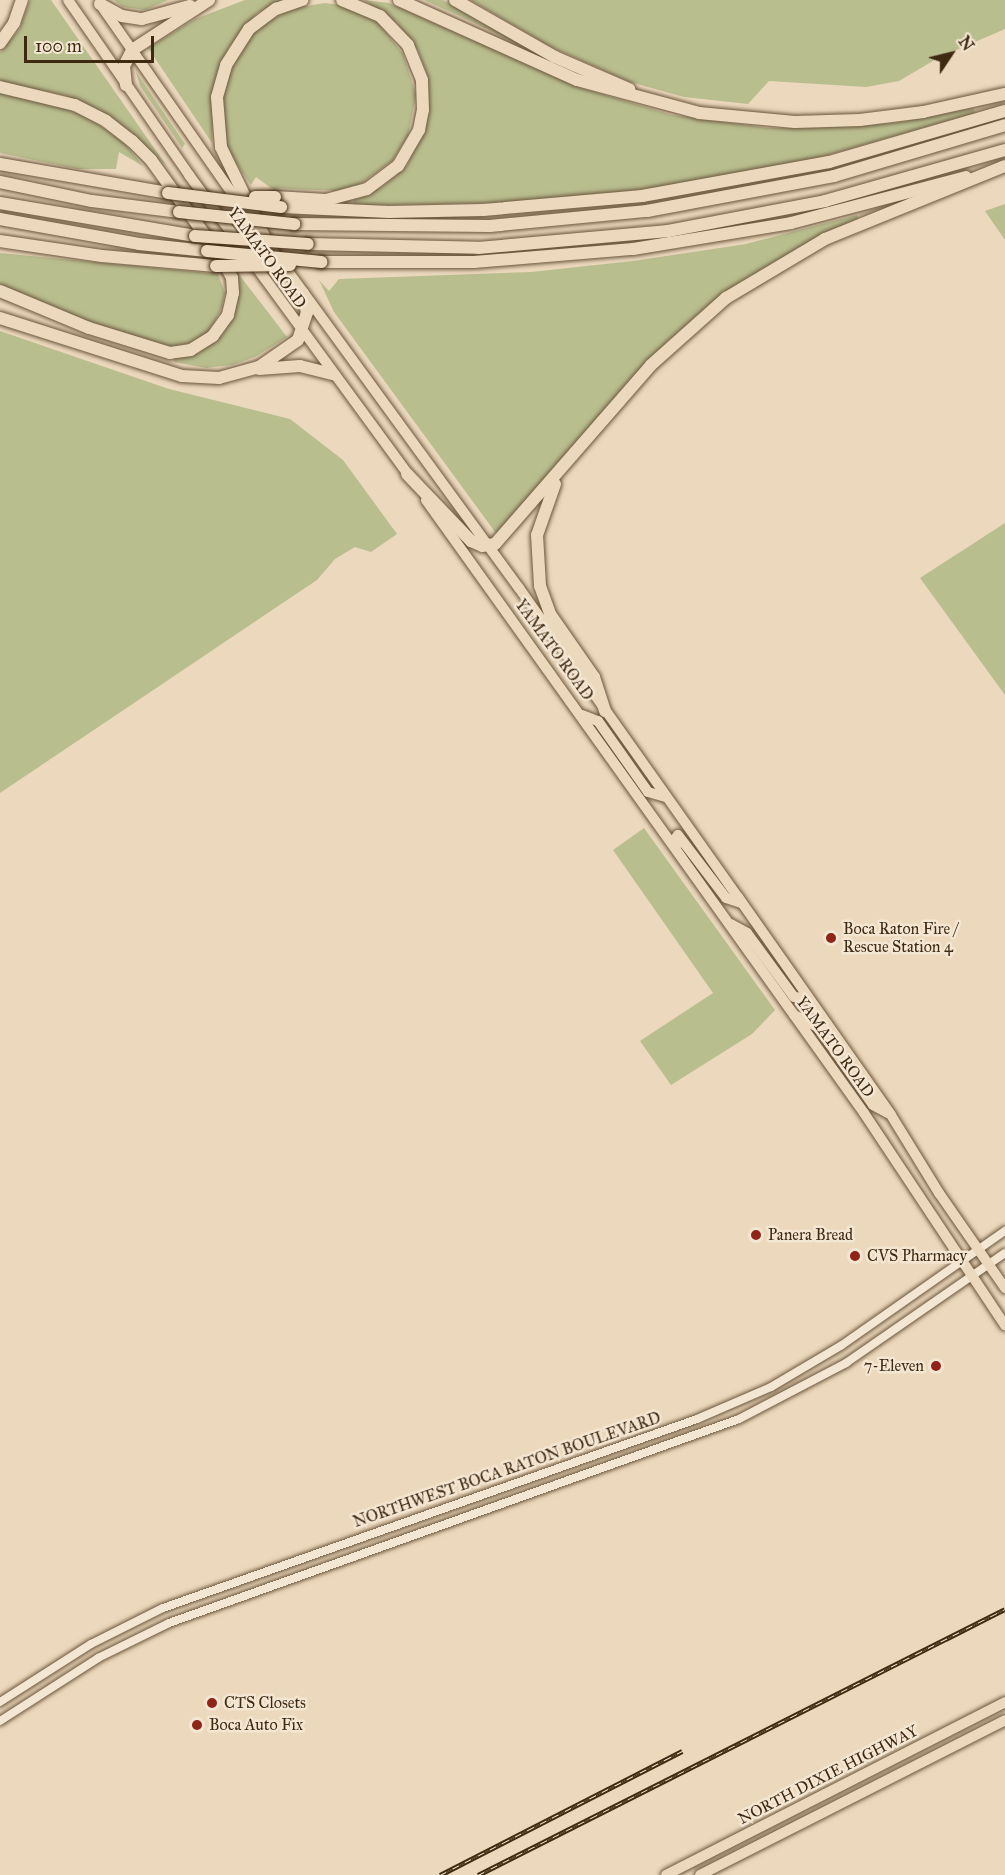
<!DOCTYPE html>
<style>
body{margin:0}
#map{position:relative;width:1005px;height:1875px;overflow:hidden;background:#ecd8bc;font-family:"IM FELL Great Primer",serif}
div>[style]{position:absolute}
.green>*{inset:0;background:#b9be8f}
.roads{filter:drop-shadow(0 0 2px #6a553c) drop-shadow(0 0 2px #6a553c)}
.minor>*{height:8px;margin:-4px;padding:0 4px;transform-origin:4px;border-radius:4px;background:#f3e6d3}
.major>*{height:10px;margin:-5px;padding:0 5px;transform-origin:5px;border-radius:5px;background:#ecd8bc}
.highway>*{height:12px;margin:-6px;padding:0 6px;transform-origin:6px;border-radius:6px;background:#ecd8bc}
.rail>*{height:4.5px;margin-top:-2.25px;transform-origin:0;background:repeating-linear-gradient(90deg,#f3e6d3 0 7px,#3e2911 0 14px);box-sizing:border-box;border-block:2px solid #3e2911}
.bridges{filter:drop-shadow(0 0 2px #3e2911) drop-shadow(0 0 2px #3e2911)}
.highway-bridge>*{height:12px;margin:-6px;padding:0 6px;transform-origin:6px;border-radius:6px;background:#ecd8bc}
.dots>*{width:16px;height:16px;translate:-50% -50%;box-sizing:border-box;border:3px solid #f3e6d3;border-radius:50%}
span{translate:-50% -50%;white-space:nowrap;text-align:center;line-height:1.15;-webkit-text-stroke:5px #f3e6d3;paint-order:stroke}
.street-label{font-size:16px;color:#3e2911}
.poi-label{font-size:16px;color:#3e2911}
.left{translate:0 -50%;text-align:left}
.right{translate:-100% -50%;text-align:right}
.north{position:absolute;left:921px;top:24px;width:60px;height:60px;-webkit-text-stroke:4px #f3e6d3;paint-order:stroke;rotate:55deg;font-size:16px;font-weight:700;line-height:24px;text-align:center;color:#3e2911}
.north::after{content:'';display:block;margin:auto;width:21px;height:27px;background:#3e2911;clip-path:polygon(50% 0,100% 100%,50% 72%,0 100%)}
.scale{position:absolute;left:24px;top:36px;width:130px;height:27px;box-sizing:border-box;border:3px solid #3e2911;border-top:0;padding-left:8px;font-size:18px;line-height:21px;white-space:nowrap;color:#3e2911;-webkit-text-stroke:4px #f3e6d3;paint-order:stroke}
</style>
<div id="map">
<div class="green">
<div style="clip-path:polygon(30px 0,51px 0,166px 165px,103px 113px,64px 95px,0 82px,0 52px,19px 30px)"></div>
<div style="clip-path:polygon(114px 0,168px 0,145px 10px,123px 7px)"></div>
<div style="clip-path:polygon(245px 0,281px 0,257px 13px,228px 48px,213px 95px,212px 143px,148px 48px,195px 19px)"></div>
<div style="clip-path:polygon(364px 0,389px 3px,581px 88px,672px 115px,767px 128px,815px 128px,895px 123px,973px 108px,975px 113px,803px 162px,679px 185px,533px 202px,354px 206px,353px 200px,382px 187px,407px 166px,429px 114px,428px 77px,418px 50px,397px 23px)"></div>
<div style="clip-path:polygon(424px 0,443px 0,525px 47px,453px 13px)"></div>
<div style="clip-path:polygon(471px 0,1005px 0,1005px 29px,938px 58px,899px 81px,866px 87px,769px 81px,748px 104px,684px 97px,630px 82px,549px 46px)"></div>
<div style="clip-path:polygon(325px 3px,347px 6px,376px 20px,403px 54px,416px 95px,408px 136px,392px 161px,356px 187px,340px 191px,271px 188px,256px 177px,251px 185px,231px 156px,226px 141px,222px 104px,225px 83px,247px 40px,262px 25px,293px 8px)"></div>
<div style="clip-path:polygon(136px 72px,185px 144px,182px 148px,140px 86px)"></div>
<div style="clip-path:polygon(0 92px,55px 105px,87px 117px,122px 140px,143px 166px,119px 152px,116px 169px,77px 169px,0 153px)"></div>
<div style="clip-path:polygon(1005px 204px,1005px 240px,985px 211px)"></div>
<div style="clip-path:polygon(857px 215px,858px 220px,774px 262px,683px 328px,652px 357px,498px 536px,334px 312px,319px 280px,329px 291px,339px 279px,531px 272px,633px 261px,746px 244px)"></div>
<div style="clip-path:polygon(0 253px,218px 274px,225px 293px,222px 307px,208px 334px,197px 341px,170px 348px,100px 327px,0 285px)"></div>
<div style="clip-path:polygon(237px 272px,287px 337px,255px 357px,232px 365px,206px 368px,174px 362px,174px 358px,199px 353px,223px 334px,236px 308px)"></div>
<div style="clip-path:polygon(0 331px,169px 389px,290px 419px,343px 460px,397px 534px,371px 552px,355px 547px,335px 559px,317px 580px,0 793px)"></div>
<div style="clip-path:polygon(1005px 523px,1005px 695px,920px 578px)"></div>
<div style="clip-path:polygon(644px 828px,775px 1010px,752px 1034px,671px 1085px,640px 1041px,713px 993px,613px 850px)"></div>
</div>
<div class="roads">
<div class="minor">
<div style="left:0;top:1702px;width:108px;rotate:-32.5deg"></div>
<div style="left:91px;top:1644px;width:80px;rotate:-26.6deg"></div>
<div style="left:163px;top:1608px;width:566px;rotate:-19.49deg"></div>
<div style="left:697px;top:1419px;width:81px;rotate:-23.4deg"></div>
<div style="left:771px;top:1387px;width:82px;rotate:-30.6deg"></div>
<div style="left:842px;top:1345px;width:199px;rotate:-35deg"></div>
<div style="left:0;top:1721px;width:117px;rotate:-32.7deg"></div>
<div style="left:98px;top:1658px;width:79px;rotate:-26.2deg"></div>
<div style="left:169px;top:1623px;width:605px;rotate:-19.69deg"></div>
<div style="left:739px;top:1419px;width:121px;rotate:-27.6deg"></div>
<div style="left:846px;top:1363px;width:193px;rotate:-34.7deg"></div>
</div>
<div class="major">
<div style="left:68px;top:0;width:213px;rotate:55.3deg"></div>
<div style="left:189px;top:175px;width:378px;rotate:53.8deg"></div>
<div style="left:100px;top:4px;width:269px;rotate:55.1deg"></div>
<div style="left:263px;top:237px;width:434px;rotate:53.9deg"></div>
<div style="left:519px;top:588px;width:379px;rotate:54.7deg"></div>
<div style="left:738px;top:897px;width:266px;rotate:54.9deg"></div>
<div style="left:891px;top:1115px;width:92px;rotate:58.4deg"></div>
<div style="left:939px;top:1193px;width:116px;rotate:55.2deg"></div>
<div style="left:426px;top:500px;width:753px;rotate:54.45deg"></div>
<div style="left:864px;top:1113px;width:255px;rotate:56.4deg"></div>
<div style="left:582px;top:715px;width:17px;rotate:21deg"></div>
<div style="left:598px;top:721px;width:87px;rotate:54.8deg"></div>
<div style="left:648px;top:792px;width:19px;rotate:16deg"></div>
<div style="left:676px;top:847px;width:7px;rotate:-106deg"></div>
<div style="left:674px;top:840px;width:6px;rotate:-51deg"></div>
<div style="left:678px;top:835px;width:79px;rotate:52.7deg"></div>
<div style="left:726px;top:898px;width:16px;rotate:18deg"></div>
<div style="left:731px;top:924px;width:18px;rotate:29deg"></div>
<div style="left:747px;top:933px;width:79px;rotate:53.7deg"></div>
<div style="left:794px;top:997px;width:14px;rotate:4deg"></div>
<div style="left:794px;top:1015px;width:27px;rotate:27deg"></div>
<div style="left:818px;top:1027px;width:95px;rotate:54.8deg"></div>
<div style="left:873px;top:1105px;width:17px;rotate:28deg"></div>
<div style="left:666px;top:1875px;width:381px;rotate:-27deg"></div>
<div style="left:700px;top:1875px;width:342px;rotate:-26.9deg"></div>
</div>
<div class="highway">
<div style="left:399px;top:0;width:195px;rotate:24.2deg"></div>
<div style="left:577px;top:80px;width:126px;rotate:15.1deg"></div>
<div style="left:699px;top:113px;width:96px;rotate:5.4deg"></div>
<div style="left:795px;top:122px;width:65px;rotate:-1.8deg"></div>
<div style="left:860px;top:120px;width:64px;rotate:-7.2deg"></div>
<div style="left:923px;top:112px;width:84px;rotate:-12.4deg"></div>
<div style="left:455px;top:0;width:115px;rotate:29.7deg"></div>
<div style="left:555px;top:57px;width:81px;rotate:23.4deg"></div>
<div style="left:100px;top:4px;width:25px;rotate:29deg"></div>
<div style="left:122px;top:16px;width:20px;rotate:9deg"></div>
<div style="left:142px;top:19px;width:50px;rotate:-15.2deg"></div>
<div style="left:0;top:43px;width:24px;rotate:-55deg"></div>
<div style="left:14px;top:23px;width:24px;rotate:-71deg"></div>
<div style="left:126px;top:85px;width:19px;rotate:-96deg"></div>
<div style="left:124px;top:66px;width:18px;rotate:-63deg"></div>
<div style="left:132px;top:50px;width:92px;rotate:-33deg"></div>
<div style="left:0;top:87px;width:77px;rotate:13.5deg"></div>
<div style="left:75px;top:105px;width:35px;rotate:27deg"></div>
<div style="left:106px;top:121px;width:33px;rotate:38deg"></div>
<div style="left:132px;top:141px;width:27px;rotate:45deg"></div>
<div style="left:151px;top:160px;width:118px;rotate:54.3deg"></div>
<div style="left:220px;top:256px;width:25px;rotate:61deg"></div>
<div style="left:232px;top:278px;width:15px;rotate:86deg"></div>
<div style="left:233px;top:293px;width:23px;rotate:103deg"></div>
<div style="left:228px;top:315px;width:26px;rotate:126deg"></div>
<div style="left:213px;top:336px;width:26px;rotate:148deg"></div>
<div style="left:191px;top:350px;width:21px;rotate:172deg"></div>
<div style="left:170px;top:353px;width:85px;rotate:-162.8deg"></div>
<div style="left:89px;top:328px;width:96px;rotate:-157.4deg"></div>
<div style="left:0;top:164px;width:170px;rotate:9.8deg"></div>
<div style="left:0;top:182px;width:94px;rotate:11.7deg"></div>
<div style="left:92px;top:201px;width:88px;rotate:7.2deg"></div>
<div style="left:275px;top:197px;width:51px;rotate:3.4deg"></div>
<div style="left:326px;top:200px;width:42px;rotate:-15deg"></div>
<div style="left:367px;top:189px;width:39px;rotate:-37deg"></div>
<div style="left:398px;top:166px;width:42px;rotate:-59.7deg"></div>
<div style="left:419px;top:130px;width:20px;rotate:-79deg"></div>
<div style="left:423px;top:110px;width:30px;rotate:-92deg"></div>
<div style="left:422px;top:80px;width:38px;rotate:-112deg"></div>
<div style="left:408px;top:45px;width:40px;rotate:-134deg"></div>
<div style="left:380px;top:16px;width:41px;rotate:-157.2deg"></div>
<div style="left:0;top:203px;width:198px;rotate:9.6deg"></div>
<div style="left:281px;top:207px;width:108px;rotate:2.7deg"></div>
<div style="left:389px;top:212px;width:94px;rotate:-1.2deg"></div>
<div style="left:483px;top:210px;width:160px;rotate:-5deg"></div>
<div style="left:642px;top:196px;width:190px;rotate:-10.3deg"></div>
<div style="left:829px;top:162px;width:183px;rotate:-16.2deg"></div>
<div style="left:0;top:219px;width:141px;rotate:10.2deg"></div>
<div style="left:139px;top:244px;width:68px;rotate:5.9deg"></div>
<div style="left:294px;top:224px;width:196px;rotate:0.6deg"></div>
<div style="left:490px;top:226px;width:158px;rotate:-5.5deg"></div>
<div style="left:647px;top:211px;width:190px;rotate:-10.6deg"></div>
<div style="left:834px;top:176px;width:178px;rotate:-16.6deg"></div>
<div style="left:0;top:241px;width:103px;rotate:8.4deg"></div>
<div style="left:102px;top:256px;width:114px;rotate:5deg"></div>
<div style="left:268px;top:244px;width:108px;rotate:-115.9deg"></div>
<div style="left:221px;top:147px;width:50px;rotate:-94.6deg"></div>
<div style="left:217px;top:97px;width:33px;rotate:-74deg"></div>
<div style="left:226px;top:65px;width:43px;rotate:-57.4deg"></div>
<div style="left:249px;top:29px;width:34px;rotate:-37deg"></div>
<div style="left:276px;top:9px;width:28px;rotate:-19deg"></div>
<div style="left:308px;top:244px;width:170px;rotate:1.3deg"></div>
<div style="left:478px;top:248px;width:191px;rotate:-5.1deg"></div>
<div style="left:668px;top:231px;width:160px;rotate:-10.8deg"></div>
<div style="left:825px;top:201px;width:187px;rotate:-15.8deg"></div>
<div style="left:321px;top:262px;width:153px"></div>
<div style="left:474px;top:262px;width:160px;rotate:-4.7deg"></div>
<div style="left:633px;top:249px;width:160px;rotate:-9.3deg"></div>
<div style="left:791px;top:223px;width:181px;rotate:-14.7deg"></div>
<div style="left:0;top:318px;width:191px;rotate:17.7deg"></div>
<div style="left:182px;top:376px;width:37px;rotate:3deg"></div>
<div style="left:219px;top:378px;width:41px;rotate:-15.4deg"></div>
<div style="left:259px;top:367px;width:47px;rotate:-34.7deg"></div>
<div style="left:298px;top:340px;width:28px;rotate:-72deg"></div>
<div style="left:307px;top:313px;width:20px;rotate:-101deg"></div>
<div style="left:259px;top:369px;width:41px;rotate:-4.2deg"></div>
<div style="left:300px;top:366px;width:34px;rotate:14deg"></div>
<div style="left:407px;top:474px;width:93px;rotate:46.3deg"></div>
<div style="left:471px;top:541px;width:12px;rotate:24deg"></div>
<div style="left:482px;top:546px;width:13px;rotate:-9deg"></div>
<div style="left:495px;top:544px;width:237px;rotate:-48.9deg"></div>
<div style="left:651px;top:365px;width:101px;rotate:-41.8deg"></div>
<div style="left:726px;top:298px;width:115px;rotate:-30.8deg"></div>
<div style="left:825px;top:239px;width:194px;rotate:-22.1deg"></div>
<div style="left:555px;top:484px;width:54px;rotate:109.4deg"></div>
<div style="left:537px;top:535px;width:51px;rotate:86.6deg"></div>
<div style="left:540px;top:586px;width:30px;rotate:70deg"></div>
<div style="left:550px;top:614px;width:77px;rotate:55.1deg"></div>
<div style="left:594px;top:677px;width:36px;rotate:72deg"></div>
</div>
</div>
<div class="rail">
<div style="left:440px;top:1875px;width:272px;rotate:-27.1deg"></div>
<div style="left:478px;top:1875px;width:590px;rotate:-26.78deg"></div>
</div>
<div class="bridges">
<div class="highway-bridge">
<div style="left:168px;top:193px;width:114px;rotate:7.1deg"></div>
<div style="left:255px;top:197px;width:20px"></div>
<div style="left:179px;top:212px;width:116px;rotate:6deg"></div>
<div style="left:195px;top:236px;width:113px;rotate:4deg"></div>
<div style="left:207px;top:251px;width:115px;rotate:5.5deg"></div>
<div style="left:216px;top:266px;width:74px;rotate:-0.8deg"></div>
</div>
</div>
<div class="dots">
<div style="left:831px;top:938px;background:#8f2418"></div>
<div style="left:756px;top:1235px;background:#8f2418"></div>
<div style="left:855px;top:1256px;background:#8f2418"></div>
<div style="left:936px;top:1366px;background:#8f2418"></div>
<div style="left:212px;top:1703px;background:#8f2418"></div>
<div style="left:197px;top:1725px;background:#8f2418"></div>
</div>
<div class="street-label">
<span style="left:267px;top:258px;rotate:54deg">YAMATO ROAD</span>
<span style="left:554px;top:650px;rotate:54deg">YAMATO ROAD</span>
<span style="left:835px;top:1047px;rotate:54deg">YAMATO ROAD</span>
<span style="left:507px;top:1470px;rotate:-19deg">NORTHWEST BOCA RATON BOULEVARD</span>
<span style="left:828px;top:1775px;rotate:-27deg">NORTH DIXIE HIGHWAY</span>
</div>
<div class="poi-label">
<span class="left" style="left:843px;top:938px">Boca Raton Fire /<br>Rescue Station 4</span>
<span class="left" style="left:768px;top:1235px">Panera Bread</span>
<span class="left" style="left:867px;top:1256px">CVS Pharmacy</span>
<span class="right" style="left:924px;top:1366px">7-Eleven</span>
<span class="left" style="left:224px;top:1703px">CTS Closets</span>
<span class="left" style="left:209px;top:1725px">Boca Auto Fix</span>
</div>
<div class="north">N</div>
<div class="scale">100 m</div>
</div>
